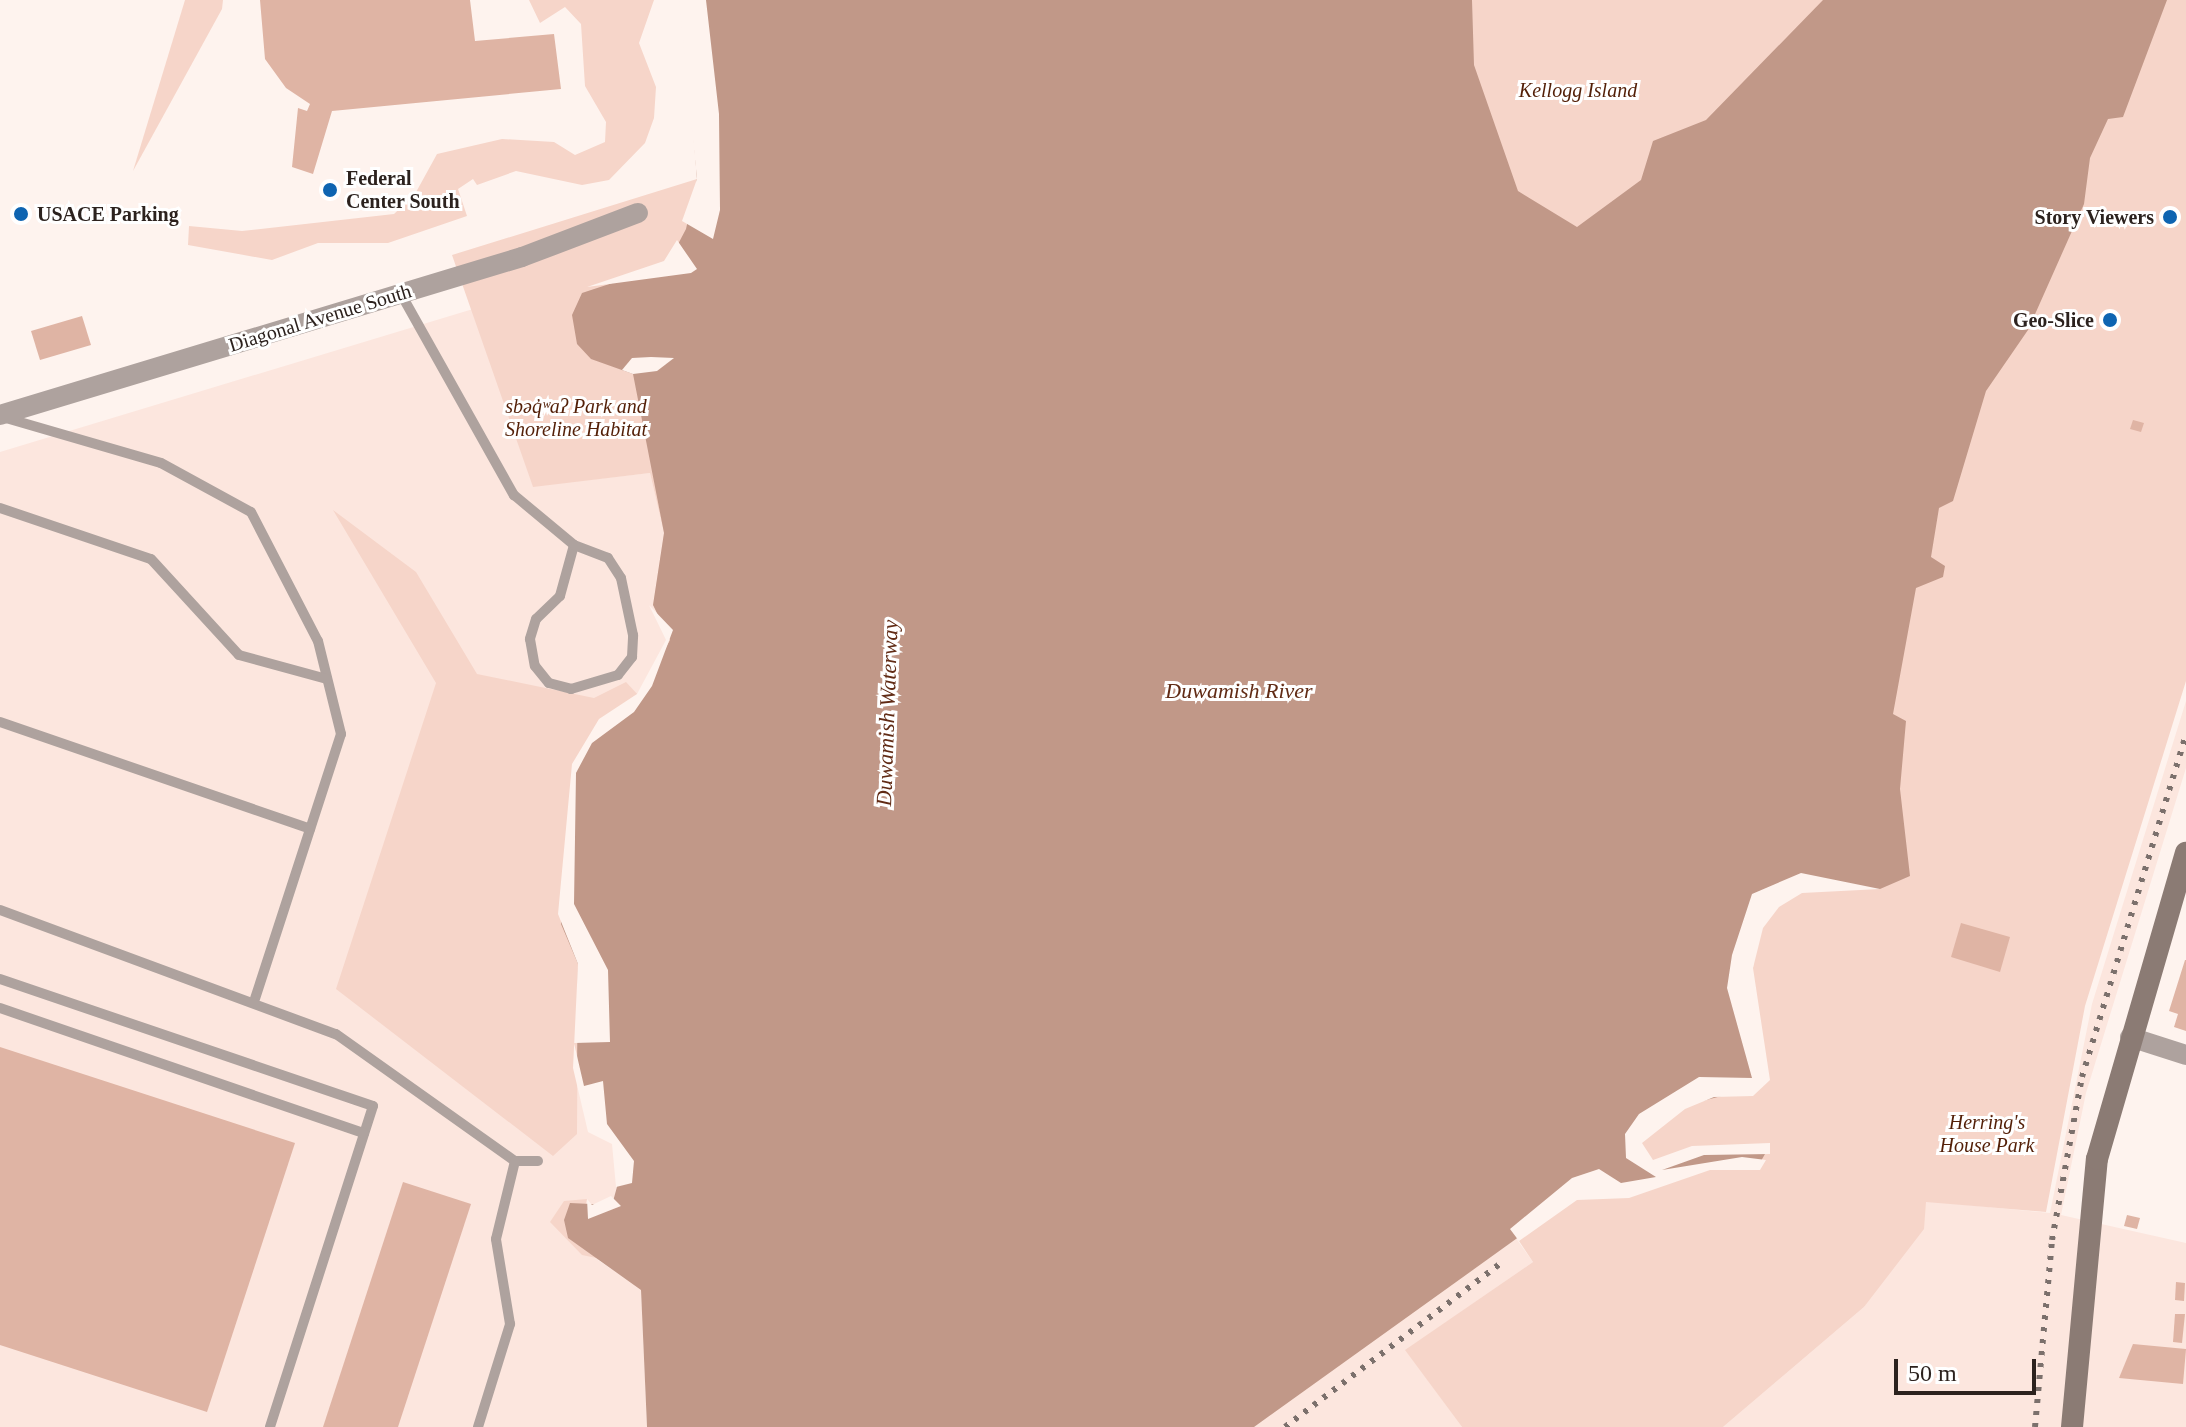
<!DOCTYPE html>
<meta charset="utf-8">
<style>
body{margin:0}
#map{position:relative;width:2186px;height:1427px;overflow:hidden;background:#fef3ee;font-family:Georgia,serif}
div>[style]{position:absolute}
.built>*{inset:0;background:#fce6de}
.green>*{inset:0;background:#f6d5c9}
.water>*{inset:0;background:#c19888}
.pier>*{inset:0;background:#fef3ee}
.building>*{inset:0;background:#dfb4a4}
.service>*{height:10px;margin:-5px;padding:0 5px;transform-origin:5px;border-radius:5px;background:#aea29e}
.minor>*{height:20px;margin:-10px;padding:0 10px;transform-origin:10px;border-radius:10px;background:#aea29e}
.secondary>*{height:22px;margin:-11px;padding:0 11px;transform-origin:11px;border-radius:11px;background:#8b7b74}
.rail>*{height:6px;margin-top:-3px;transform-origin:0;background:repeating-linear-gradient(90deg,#7b706c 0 4px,transparent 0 12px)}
.dots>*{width:22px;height:22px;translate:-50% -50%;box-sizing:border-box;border:4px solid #fff;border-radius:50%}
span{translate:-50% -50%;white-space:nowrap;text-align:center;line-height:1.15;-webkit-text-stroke:6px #fff;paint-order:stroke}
.park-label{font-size:20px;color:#531f07;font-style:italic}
.poi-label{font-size:20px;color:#2c221e;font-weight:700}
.left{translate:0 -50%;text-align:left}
.right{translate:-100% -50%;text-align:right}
.street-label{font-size:20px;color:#2c221e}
.water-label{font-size:22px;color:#612b15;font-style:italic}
.scale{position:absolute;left:1894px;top:1359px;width:142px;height:36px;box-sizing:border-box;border:4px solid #2c221e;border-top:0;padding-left:10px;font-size:24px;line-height:28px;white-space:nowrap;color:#2c221e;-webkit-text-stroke:6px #fff;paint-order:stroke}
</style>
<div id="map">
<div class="built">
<div style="clip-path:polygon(473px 309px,533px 486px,650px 473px,664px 533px,653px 605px,670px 640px,615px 1141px,618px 1183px,598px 1260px,641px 1289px,647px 1427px,0 1427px,0 452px)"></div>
<div style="clip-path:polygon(2186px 701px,2186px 768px,2086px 1093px,2061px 1215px,2186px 1243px,2186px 1427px,1723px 1427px,1864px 1307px,1926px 1201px,2050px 1213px,2092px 1004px)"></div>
<div style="clip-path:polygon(1503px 1220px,1533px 1262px,1406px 1350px,1462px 1427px,1203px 1427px)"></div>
</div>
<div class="green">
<div style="clip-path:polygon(185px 0,223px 0,222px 9px,133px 171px)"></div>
<div style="clip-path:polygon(529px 0,654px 0,639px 43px,656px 87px,654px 118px,645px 143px,609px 180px,582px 185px,516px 171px,477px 185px,473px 179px,458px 189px,467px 216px,388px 243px,318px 243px,272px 260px,188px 245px,189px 226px,242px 231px,394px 214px,415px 194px,437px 154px,502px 139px,554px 142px,575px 155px,605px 142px,606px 122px,585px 86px,581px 24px,565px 7px,540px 23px)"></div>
<div style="clip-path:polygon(1378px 0,1994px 0,1324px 690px)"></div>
<div style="clip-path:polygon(2049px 0,2186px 0,2186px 681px,2085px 1006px,2046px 1212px,1926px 1202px,1924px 1229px,1864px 1307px,1723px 1427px,1462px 1427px,1405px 1350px,1533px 1262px,1517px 1238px,1559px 1206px,1657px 1163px,1644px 1159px,1638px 1141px,1748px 1001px,1759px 927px,1776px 904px,1827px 877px)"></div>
<div style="clip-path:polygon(684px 27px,763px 529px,634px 712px,673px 630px,653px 605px,664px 533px,650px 473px,533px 487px,452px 255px,697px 179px)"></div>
<div style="clip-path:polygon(333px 510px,416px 572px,477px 674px,594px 698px,626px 682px,640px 697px,578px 964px,577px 1134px,553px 1156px,336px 989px,436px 683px)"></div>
<div style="clip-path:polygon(587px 1199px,584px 1210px,611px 1261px,582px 1255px,550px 1222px,564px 1201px)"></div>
</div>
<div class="water">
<div style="clip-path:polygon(683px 0,1472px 0,1474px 65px,1518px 191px,1577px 227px,1641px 180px,1653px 141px,1706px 120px,1823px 0,2167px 0,2123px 117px,2108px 119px,2090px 158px,2084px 204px,2028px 330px,1986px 391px,1953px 501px,1939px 508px,1931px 557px,1945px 566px,1943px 577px,1916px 588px,1893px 714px,1906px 721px,1900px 789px,1910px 876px,1880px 889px,1801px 889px,1776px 904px,1759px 927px,1749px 968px,1764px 1085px,1683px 1106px,1645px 1134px,1638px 1151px,1652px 1164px,1693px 1150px,1769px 1147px,1757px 1168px,1738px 1164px,1576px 1196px,1254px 1427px,647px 1427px,641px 1290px,568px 1238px,564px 1220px,570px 1203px,612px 1205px,618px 1183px,615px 1141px,591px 1130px,577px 1067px,578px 964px,561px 924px,576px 765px,603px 720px,640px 697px,670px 640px,653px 605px,664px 533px,633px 374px,591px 359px,577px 344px,572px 315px,582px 293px,667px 265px,686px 229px,697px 179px)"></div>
</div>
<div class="pier">
<div style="clip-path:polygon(679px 0,706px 0,719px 114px,720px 210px,713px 239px,682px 221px,697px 179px)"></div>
<div style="clip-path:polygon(677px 240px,697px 269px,691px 273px,587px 287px,664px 261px)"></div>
<div style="clip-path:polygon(632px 358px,651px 357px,674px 358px,657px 371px,633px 374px,622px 370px)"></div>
<div style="clip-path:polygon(649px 605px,673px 630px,652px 686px,634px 712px,592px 743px,576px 773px,574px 904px,608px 970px,610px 1042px,574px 1043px,584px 1086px,603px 1081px,607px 1124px,634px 1161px,632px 1183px,616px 1187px,612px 1144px,588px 1132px,573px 1068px,578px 964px,558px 914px,572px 764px,599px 719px,637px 694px,666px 640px)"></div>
<div style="clip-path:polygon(1801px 873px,1880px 889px,1802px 893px,1779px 907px,1763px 928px,1753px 968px,1770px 1080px,1753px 1096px,1714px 1097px,1685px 1109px,1642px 1143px,1653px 1160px,1692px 1146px,1770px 1143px,1770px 1154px,1704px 1155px,1662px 1170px,1742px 1157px,1766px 1160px,1760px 1170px,1710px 1170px,1629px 1198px,1577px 1200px,1519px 1241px,1510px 1229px,1572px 1178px,1599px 1169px,1621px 1183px,1656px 1177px,1626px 1158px,1625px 1134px,1639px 1114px,1699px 1077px,1752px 1078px,1727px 988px,1732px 955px,1752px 894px)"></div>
<div style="clip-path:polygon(611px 1196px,621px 1206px,588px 1219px,587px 1199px,592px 1205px)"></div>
</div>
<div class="building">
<div style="clip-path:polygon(260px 0,470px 0,475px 41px,554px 34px,561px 89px,332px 111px,313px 174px,292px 167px,298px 108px,307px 111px,310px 104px,286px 88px,265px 59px)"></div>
<div style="clip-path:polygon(82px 316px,91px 345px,40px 360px,31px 331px)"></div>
<div style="clip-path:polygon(2133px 420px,2144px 423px,2141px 432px,2130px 429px)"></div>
<div style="clip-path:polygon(1961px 923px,2010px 937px,2000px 972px,1951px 957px)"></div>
<div style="clip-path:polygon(2185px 960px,2186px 960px,2186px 1031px,2174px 1027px,2178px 1014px,2169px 1011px)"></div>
<div style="clip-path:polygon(0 1047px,295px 1143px,207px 1412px,0 1345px)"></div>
<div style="clip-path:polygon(403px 1182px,471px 1204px,398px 1427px,323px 1427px)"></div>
<div style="clip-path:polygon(2127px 1215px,2140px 1218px,2137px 1229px,2124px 1226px)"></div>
<div style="clip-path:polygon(2176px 1282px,2185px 1283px,2184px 1301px,2175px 1300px)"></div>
<div style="clip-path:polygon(2175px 1314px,2185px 1314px,2182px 1343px,2173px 1342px)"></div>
<div style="clip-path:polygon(2133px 1344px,2186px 1349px,2183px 1384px,2119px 1378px)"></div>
</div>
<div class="service">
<div style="left:401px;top:294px;width:231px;rotate:60.7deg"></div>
<div style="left:514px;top:495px;width:78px;rotate:39.8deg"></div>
<div style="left:574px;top:545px;width:53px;rotate:105.4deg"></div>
<div style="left:560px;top:596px;width:33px;rotate:136deg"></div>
<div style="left:536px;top:619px;width:21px;rotate:107deg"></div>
<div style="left:530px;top:639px;width:27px;rotate:80deg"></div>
<div style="left:535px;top:666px;width:22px;rotate:51deg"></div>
<div style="left:549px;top:683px;width:23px;rotate:15deg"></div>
<div style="left:571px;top:689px;width:49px;rotate:-16.6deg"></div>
<div style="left:618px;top:675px;width:23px;rotate:-52deg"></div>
<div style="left:632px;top:657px;width:22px;rotate:-87deg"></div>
<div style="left:633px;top:635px;width:58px;rotate:-101.9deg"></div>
<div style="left:621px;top:578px;width:24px;rotate:-123deg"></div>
<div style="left:608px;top:558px;width:36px;rotate:-159deg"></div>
<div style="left:6px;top:418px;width:161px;rotate:16.2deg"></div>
<div style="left:161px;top:463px;width:102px;rotate:28.6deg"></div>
<div style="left:251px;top:512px;width:145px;rotate:62.6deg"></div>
<div style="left:318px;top:641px;width:96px;rotate:76.1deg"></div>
<div style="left:341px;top:734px;width:278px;rotate:108deg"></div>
<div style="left:0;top:508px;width:159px;rotate:18.7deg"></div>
<div style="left:151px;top:559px;width:130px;rotate:47.5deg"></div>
<div style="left:239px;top:655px;width:91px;rotate:15.3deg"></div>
<div style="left:0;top:722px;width:328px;rotate:19deg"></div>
<div style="left:0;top:910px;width:358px;rotate:20.3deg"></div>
<div style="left:336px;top:1034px;width:219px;rotate:35.4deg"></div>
<div style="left:515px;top:1161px;width:23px"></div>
<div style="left:0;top:979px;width:394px;rotate:18.8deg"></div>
<div style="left:373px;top:1106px;width:337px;rotate:107.8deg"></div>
<div style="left:0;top:1008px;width:385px;rotate:19deg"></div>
<div style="left:478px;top:1427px;width:108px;rotate:-72.7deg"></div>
<div style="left:510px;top:1324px;width:86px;rotate:-99.4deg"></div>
<div style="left:496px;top:1239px;width:80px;rotate:-76.3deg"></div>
</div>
<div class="minor">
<div style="left:0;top:415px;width:545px;rotate:-16.84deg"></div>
<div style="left:522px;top:257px;width:124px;rotate:-20.8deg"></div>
<div style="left:2130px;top:1037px;width:59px;rotate:17.8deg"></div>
</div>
<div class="secondary">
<div style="left:2072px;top:1427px;width:269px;rotate:-84.7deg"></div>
<div style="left:2097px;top:1159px;width:319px;rotate:-73.8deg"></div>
</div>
<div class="rail">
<div style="left:1285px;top:1427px;width:275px;rotate:-37.2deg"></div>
<div style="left:2035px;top:1427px;width:188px;rotate:-84.8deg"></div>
<div style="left:2052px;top:1240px;width:166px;rotate:-79.6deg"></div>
<div style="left:2082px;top:1077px;width:358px;rotate:-73.1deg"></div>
</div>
<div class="dots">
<div style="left:330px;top:190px;background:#0e64b1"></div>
<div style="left:21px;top:214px;background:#0e64b1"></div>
<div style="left:2170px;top:217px;background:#0e64b1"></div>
<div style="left:2110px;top:320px;background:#0e64b1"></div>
</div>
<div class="park-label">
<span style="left:1578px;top:90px">Kellogg Island</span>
<span style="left:576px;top:418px">sbəq̓ʷaʔ Park and<br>Shoreline Habitat</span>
<span style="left:1987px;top:1134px">Herring's<br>House Park</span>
</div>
<div class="poi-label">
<span class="left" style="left:346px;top:190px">Federal<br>Center South</span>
<span class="left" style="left:37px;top:214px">USACE Parking</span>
<span class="right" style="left:2154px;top:217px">Story Viewers</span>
<span class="right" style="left:2094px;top:320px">Geo-Slice</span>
</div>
<div class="street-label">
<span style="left:320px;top:318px;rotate:-17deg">Diagonal Avenue South</span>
</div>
<div class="water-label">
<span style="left:1239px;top:691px">Duwamish River</span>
<span style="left:887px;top:713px;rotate:-88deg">Duwamish Waterway</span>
</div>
<div class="scale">50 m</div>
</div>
